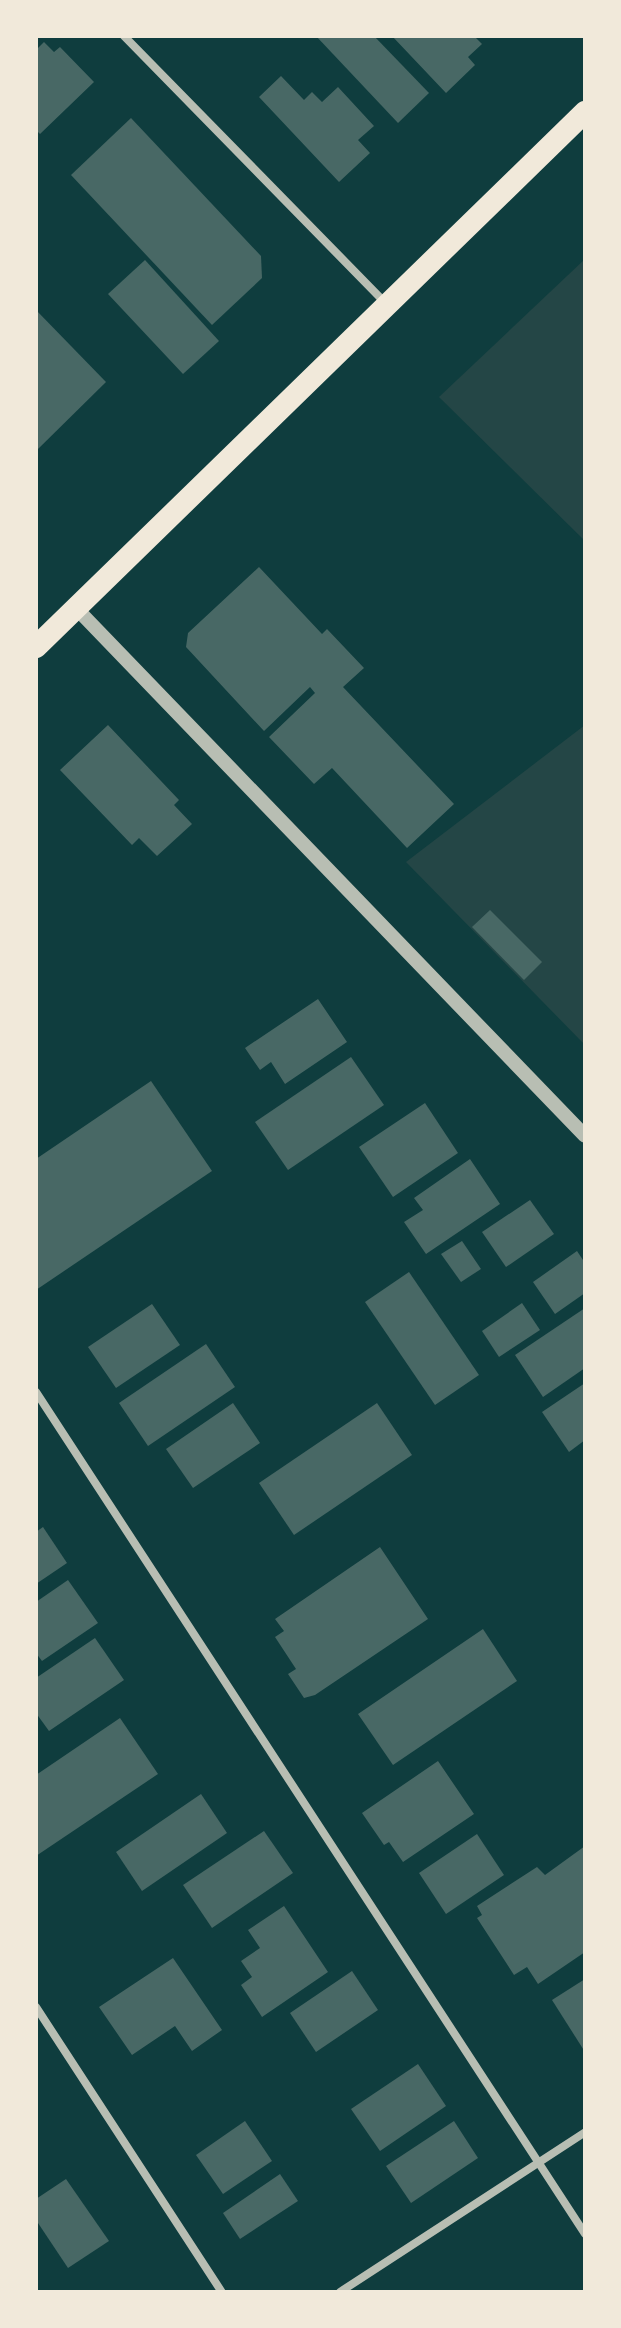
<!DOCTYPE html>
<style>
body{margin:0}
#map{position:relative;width:621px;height:2328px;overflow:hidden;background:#0f3d3e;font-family:Manrope,sans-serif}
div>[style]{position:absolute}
.green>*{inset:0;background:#244646}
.building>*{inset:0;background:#486865}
.minor>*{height:8px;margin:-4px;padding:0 4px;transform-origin:4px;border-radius:4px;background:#b8beb3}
.tertiary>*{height:14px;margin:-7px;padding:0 7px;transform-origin:7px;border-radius:7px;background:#b8beb3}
.trunk>*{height:22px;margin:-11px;padding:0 11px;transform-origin:11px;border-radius:11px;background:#f1e9da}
span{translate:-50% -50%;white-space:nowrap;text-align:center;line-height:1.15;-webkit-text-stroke:6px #f1e9da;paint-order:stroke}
.frame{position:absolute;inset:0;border:38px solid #f1e9da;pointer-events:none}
</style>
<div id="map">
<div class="green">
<div style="clip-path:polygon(585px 259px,585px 541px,439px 397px)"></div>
<div style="clip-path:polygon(585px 725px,585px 1045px,406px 862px)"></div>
</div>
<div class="building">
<div style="clip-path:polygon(316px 36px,374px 36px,429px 93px,398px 123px)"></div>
<div style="clip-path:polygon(392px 36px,474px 36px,482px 44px,468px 57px,475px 65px,446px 93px)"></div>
<div style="clip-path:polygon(44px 42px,54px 52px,60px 47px,94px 82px,40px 134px,36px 130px,36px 50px)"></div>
<div style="clip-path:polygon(281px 76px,304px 100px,312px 92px,322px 102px,338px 87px,374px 126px,358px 140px,370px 153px,339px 182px,259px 97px)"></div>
<div style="clip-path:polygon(131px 118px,261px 256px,262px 278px,212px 325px,71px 175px)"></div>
<div style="clip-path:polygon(145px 260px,219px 341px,183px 374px,108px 294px)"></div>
<div style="clip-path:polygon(36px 310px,106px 382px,36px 451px)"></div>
<div style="clip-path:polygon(259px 567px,322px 634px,327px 629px,364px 668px,343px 687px,454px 804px,407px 848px,332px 768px,314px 784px,269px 737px,315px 693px,310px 687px,264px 731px,186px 647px,188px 633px)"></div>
<div style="clip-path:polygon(108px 725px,179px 800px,174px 805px,192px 824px,157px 856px,139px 838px,132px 845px,60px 770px)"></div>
<div style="clip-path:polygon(490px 910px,542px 962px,524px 980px,472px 927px)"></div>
<div style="clip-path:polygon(318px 999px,347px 1042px,285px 1084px,271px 1062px,260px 1070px,245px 1048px)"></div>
<div style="clip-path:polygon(351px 1057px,384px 1105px,288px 1170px,255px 1122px)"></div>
<div style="clip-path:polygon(151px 1081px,212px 1171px,36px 1290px,36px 1159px)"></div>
<div style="clip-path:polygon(425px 1103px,458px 1153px,393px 1197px,359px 1147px)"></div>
<div style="clip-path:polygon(470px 1159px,500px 1204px,426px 1254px,404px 1222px,423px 1210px,414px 1198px)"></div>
<div style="clip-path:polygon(530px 1200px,554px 1234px,506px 1267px,482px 1232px)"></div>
<div style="clip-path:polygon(462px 1241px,481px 1269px,461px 1282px,441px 1254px)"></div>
<div style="clip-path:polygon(577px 1251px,585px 1263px,585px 1293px,555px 1314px,533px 1282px)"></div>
<div style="clip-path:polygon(409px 1272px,479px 1375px,435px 1405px,365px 1302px)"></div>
<div style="clip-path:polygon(522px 1303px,540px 1330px,499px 1357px,482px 1331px)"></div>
<div style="clip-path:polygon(152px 1304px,180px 1345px,116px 1388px,88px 1347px)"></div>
<div style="clip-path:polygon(585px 1308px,585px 1368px,543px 1397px,515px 1355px)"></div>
<div style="clip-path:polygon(206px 1344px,235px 1387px,148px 1446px,119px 1403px)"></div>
<div style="clip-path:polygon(585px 1383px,585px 1440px,569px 1452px,542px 1412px)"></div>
<div style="clip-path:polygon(233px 1403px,260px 1443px,193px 1488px,166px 1449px)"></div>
<div style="clip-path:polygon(377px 1403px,412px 1455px,294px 1535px,259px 1483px)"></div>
<div style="clip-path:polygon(43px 1527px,67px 1563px,36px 1584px,36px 1532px)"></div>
<div style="clip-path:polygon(380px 1547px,428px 1619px,315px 1695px,304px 1698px,288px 1674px,296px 1669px,275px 1637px,284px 1631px,275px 1619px)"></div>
<div style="clip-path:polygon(68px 1580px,98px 1623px,42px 1661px,36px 1653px,36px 1602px)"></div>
<div style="clip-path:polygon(483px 1629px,517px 1681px,393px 1765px,358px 1714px)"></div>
<div style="clip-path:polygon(95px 1638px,124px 1680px,49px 1731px,36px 1713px,36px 1678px)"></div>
<div style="clip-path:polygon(120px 1718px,158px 1774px,36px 1856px,36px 1775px)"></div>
<div style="clip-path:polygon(438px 1761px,474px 1814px,403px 1862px,389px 1842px,384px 1845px,362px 1813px)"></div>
<div style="clip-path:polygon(201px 1794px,227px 1833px,142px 1891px,116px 1852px)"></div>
<div style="clip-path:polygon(264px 1831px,293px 1873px,212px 1928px,183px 1885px)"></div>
<div style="clip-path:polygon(477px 1834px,504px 1875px,446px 1914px,419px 1873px)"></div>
<div style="clip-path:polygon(585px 1846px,585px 1952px,538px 1984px,527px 1967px,514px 1975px,477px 1918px,482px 1915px,477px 1906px,537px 1867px,545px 1875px)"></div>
<div style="clip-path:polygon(284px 1906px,328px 1972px,262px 2017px,241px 1985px,252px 1977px,241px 1961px,260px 1948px,248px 1930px)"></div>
<div style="clip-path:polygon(173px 1958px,222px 2030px,192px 2051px,175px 2026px,132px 2055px,99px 2007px)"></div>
<div style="clip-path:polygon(352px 1971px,378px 2010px,316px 2052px,290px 2013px)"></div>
<div style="clip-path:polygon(585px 1979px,585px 2052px,552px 2000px)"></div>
<div style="clip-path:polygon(418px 2064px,446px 2106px,380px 2151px,351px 2109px)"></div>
<div style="clip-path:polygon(245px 2121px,272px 2161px,223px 2194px,196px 2155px)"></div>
<div style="clip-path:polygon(454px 2121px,478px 2158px,411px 2203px,386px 2166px)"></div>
<div style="clip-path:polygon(280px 2174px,298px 2201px,240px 2239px,223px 2213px)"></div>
<div style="clip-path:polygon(66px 2179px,109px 2241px,68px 2268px,36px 2220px,36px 2199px)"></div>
</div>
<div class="minor">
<div style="left:124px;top:36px;width:375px;rotate:45.6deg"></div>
<div style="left:36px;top:1392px;width:1005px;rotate:56.89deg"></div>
<div style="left:36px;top:2007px;width:340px;rotate:56.9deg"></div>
<div style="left:340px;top:2292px;width:293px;rotate:-33.1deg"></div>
</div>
<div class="tertiary">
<div style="left:76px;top:608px;width:733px;rotate:46.05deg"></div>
</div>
<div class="trunk">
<div style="left:36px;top:647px;width:767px;rotate:-44.26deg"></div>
</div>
<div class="frame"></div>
</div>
